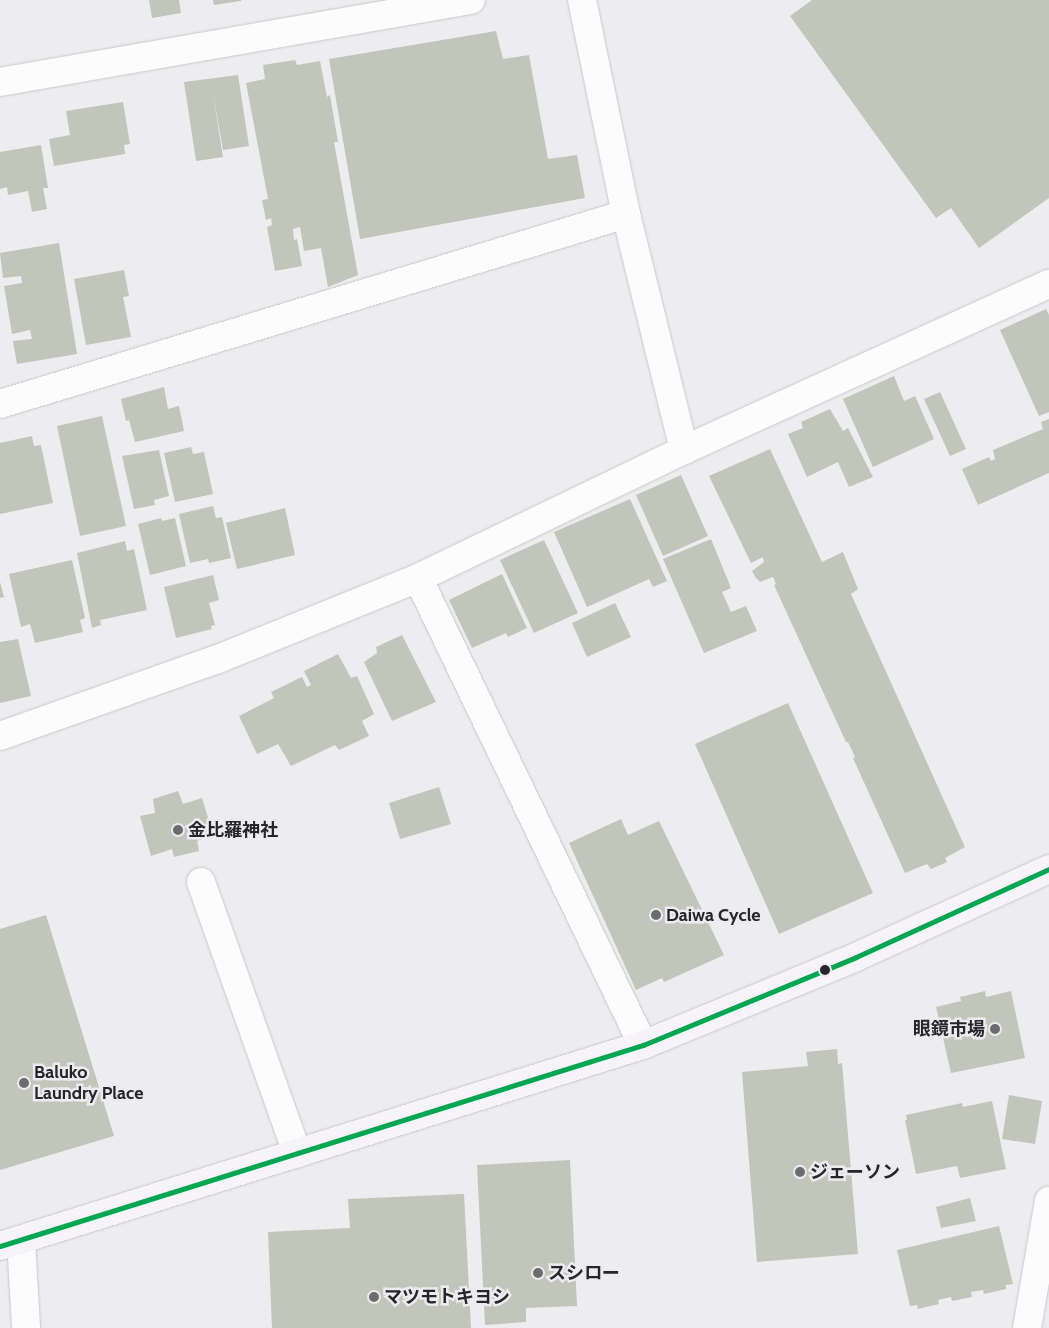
<!DOCTYPE html>
<meta charset="utf-8">
<style>
body{margin:0}
#map{position:relative;width:1049px;height:1328px;overflow:hidden;background:#edecef;font-family:Cabin,"Noto Sans JP",sans-serif}
div>[style]{position:absolute}
.building>*{inset:0;background:#c2c5ba}
.roads{filter:drop-shadow(0 0 1px #c8c8ca) drop-shadow(0 0 1px #c8c8ca)}
.minor>*{height:28px;margin:-14px;padding:0 14px;transform-origin:14px;border-radius:14px;background:#fcfcfd}
.major>*{height:28px;margin:-14px;padding:0 14px;transform-origin:14px;border-radius:14px;background:#f6f4f8}
.bus-1>*{height:5px;margin:-2.5px;padding:0 2.5px;transform-origin:2.5px;border-radius:2.5px;background:#00a651}
.dots>*{width:14px;height:14px;translate:-50% -50%;box-sizing:border-box;border:2px solid #edebf0;border-radius:50%}
span{translate:-50% -50%;white-space:nowrap;text-align:center;line-height:1.15;-webkit-text-stroke:5px #edebf0;paint-order:stroke}
.poi-label{font-size:18px;color:#262527;font-weight:700}
.left{translate:0 -50%;text-align:left}
.right{translate:-100% -50%;text-align:right}
</style>
<div id="map">
<div class="building">
<div style="clip-path:polygon(149px 0,179px 0,181px 13px,152px 18px)"></div>
<div style="clip-path:polygon(213px 0,241px 0,241px 1px,214px 5px)"></div>
<div style="clip-path:polygon(812px 0,1049px 0,1049px 198px,979px 248px,951px 208px,936px 218px,790px 16px)"></div>
<div style="clip-path:polygon(496px 31px,503px 59px,529px 55px,548px 159px,577px 155px,585px 198px,360px 239px,329px 59px)"></div>
<div style="clip-path:polygon(295px 60px,297px 65px,320px 61px,327px 97px,330px 95px,338px 142px,334px 142px,358px 275px,328px 287px,321px 248px,304px 251px,300px 227px,293px 229px,294px 240px,297px 239px,302px 266px,275px 271px,267px 227px,272px 225px,271px 218px,266px 220px,262px 200px,268px 199px,246px 83px,265px 79px,263px 65px)"></div>
<div style="clip-path:polygon(238px 75px,249px 146px,223px 150px,212px 88px,223px 157px,196px 161px,184px 82px)"></div>
<div style="clip-path:polygon(123px 102px,130px 144px,124px 145px,125px 154px,54px 166px,49px 139px,70px 135px,66px 111px)"></div>
<div style="clip-path:polygon(41px 145px,48px 188px,43px 188px,47px 209px,32px 212px,28px 191px,8px 195px,7px 187px,0 189px,0 152px)"></div>
<div style="clip-path:polygon(59px 243px,77px 354px,17px 364px,13px 341px,32px 339px,30px 330px,12px 334px,4px 286px,22px 283px,21px 276px,3px 278px,0 253px)"></div>
<div style="clip-path:polygon(124px 270px,129px 296px,123px 297px,131px 337px,86px 345px,74px 279px)"></div>
<div style="clip-path:polygon(1046px 309px,1049px 315px,1049px 412px,1039px 416px,1000px 330px)"></div>
<div style="clip-path:polygon(894px 376px,904px 401px,915px 396px,934px 439px,873px 467px,843px 399px)"></div>
<div style="clip-path:polygon(164px 387px,168px 409px,179px 406px,184px 431px,135px 442px,129px 420px,126px 421px,121px 399px)"></div>
<div style="clip-path:polygon(940px 392px,966px 449px,950px 456px,924px 399px)"></div>
<div style="clip-path:polygon(830px 409px,843px 431px,848px 428px,873px 477px,849px 487px,838px 462px,807px 477px,788px 434px,803px 428px,801px 422px)"></div>
<div style="clip-path:polygon(102px 416px,126px 526px,80px 536px,57px 426px)"></div>
<div style="clip-path:polygon(1049px 419px,1049px 473px,978px 505px,962px 469px,989px 457px,991px 461px,995px 459px,993px 450px,1043px 429px,1041px 422px)"></div>
<div style="clip-path:polygon(32px 436px,34px 446px,41px 445px,53px 503px,0 514px,0 443px)"></div>
<div style="clip-path:polygon(191px 447px,193px 454px,204px 452px,213px 494px,175px 502px,164px 453px)"></div>
<div style="clip-path:polygon(770px 449px,822px 562px,843px 552px,858px 589px,851px 594px,965px 847px,945px 858px,947px 862px,931px 869px,927px 864px,905px 873px,853px 758px,855px 757px,848px 742px,846px 742px,774px 585px,776px 584px,773px 577px,760px 582px,756px 578px,752px 571px,764px 562px,763px 557px,751px 563px,709px 476px)"></div>
<div style="clip-path:polygon(159px 450px,169px 496px,154px 500px,155px 505px,134px 509px,122px 456px)"></div>
<div style="clip-path:polygon(681px 475px,708px 536px,663px 556px,636px 495px)"></div>
<div style="clip-path:polygon(630px 499px,667px 581px,653px 587px,649px 579px,587px 607px,554px 532px)"></div>
<div style="clip-path:polygon(213px 506px,216px 518px,222px 517px,231px 558px,209px 563px,208px 559px,190px 563px,179px 514px)"></div>
<div style="clip-path:polygon(285px 508px,295px 555px,237px 569px,226px 523px)"></div>
<div style="clip-path:polygon(161px 518px,162px 521px,175px 518px,186px 566px,150px 575px,138px 524px)"></div>
<div style="clip-path:polygon(711px 539px,731px 588px,722px 592px,731px 612px,746px 606px,757px 631px,704px 653px,663px 559px)"></div>
<div style="clip-path:polygon(544px 540px,578px 613px,534px 633px,500px 560px)"></div>
<div style="clip-path:polygon(125px 541px,127px 551px,134px 549px,147px 610px,100px 620px,101px 625px,92px 628px,77px 553px)"></div>
<div style="clip-path:polygon(72px 560px,85px 618px,80px 620px,83px 632px,35px 643px,30px 624px,21px 627px,9px 574px)"></div>
<div style="clip-path:polygon(502px 574px,527px 628px,508px 637px,506px 633px,472px 648px,449px 600px)"></div>
<div style="clip-path:polygon(213px 575px,219px 600px,209px 603px,215px 625px,211px 626px,212px 629px,176px 638px,164px 587px)"></div>
<div style="clip-path:polygon(0 582px,4px 597px,0 598px)"></div>
<div style="clip-path:polygon(615px 603px,631px 637px,587px 657px,572px 623px)"></div>
<div style="clip-path:polygon(402px 635px,436px 702px,392px 721px,364px 662px,377px 653px,376px 647px)"></div>
<div style="clip-path:polygon(18px 639px,31px 696px,0 703px,0 642px)"></div>
<div style="clip-path:polygon(338px 654px,351px 678px,357px 676px,374px 714px,362px 721px,369px 736px,339px 750px,335px 745px,291px 766px,278px 744px,257px 754px,239px 716px,274px 698px,271px 692px,302px 677px,307px 687px,311px 685px,304px 671px)"></div>
<div style="clip-path:polygon(788px 703px,873px 893px,779px 934px,695px 744px)"></div>
<div style="clip-path:polygon(439px 787px,451px 824px,400px 839px,389px 803px)"></div>
<div style="clip-path:polygon(178px 791px,183px 804px,202px 798px,213px 834px,197px 841px,199px 851px,174px 857px,172px 849px,151px 856px,140px 816px,155px 813px,153px 799px)"></div>
<div style="clip-path:polygon(621px 819px,628px 835px,659px 821px,724px 955px,664px 982px,662px 978px,636px 990px,569px 843px)"></div>
<div style="clip-path:polygon(46px 915px,114px 1136px,0 1170px,0 929px)"></div>
<div style="clip-path:polygon(985px 991px,986px 997px,1011px 991px,1025px 1058px,951px 1073px,936px 1007px,961px 1001px,960px 997px)"></div>
<div style="clip-path:polygon(837px 1049px,838px 1064px,842px 1063px,858px 1254px,757px 1262px,742px 1072px,808px 1066px,806px 1052px)"></div>
<div style="clip-path:polygon(1009px 1095px,1042px 1101px,1035px 1144px,1002px 1139px)"></div>
<div style="clip-path:polygon(992px 1101px,1006px 1169px,960px 1178px,957px 1166px,916px 1174px,905px 1120px,907px 1120px,906px 1115px,962px 1103px,963px 1107px)"></div>
<div style="clip-path:polygon(570px 1160px,577px 1306px,526px 1308px,526px 1322px,485px 1325px,477px 1165px)"></div>
<div style="clip-path:polygon(464px 1194px,471px 1328px,272px 1328px,268px 1232px,350px 1228px,348px 1199px)"></div>
<div style="clip-path:polygon(970px 1198px,976px 1221px,941px 1228px,936px 1207px)"></div>
<div style="clip-path:polygon(999px 1226px,1013px 1284px,1006px 1285px,1006px 1289px,984px 1294px,983px 1290px,971px 1292px,972px 1297px,952px 1301px,951px 1297px,938px 1300px,939px 1304px,918px 1309px,917px 1305px,910px 1306px,897px 1250px)"></div>
</div>
<div class="roads">
<div class="minor">
<div style="left:582px;top:0;width:218px;rotate:78.4deg"></div>
<div style="left:626px;top:214px;width:243px;rotate:76.2deg"></div>
<div style="left:0;top:82px;width:478px;rotate:-9.9deg"></div>
<div style="left:0;top:404px;width:654px;rotate:-16.88deg"></div>
<div style="left:418px;top:578px;width:518px;rotate:64.28deg"></div>
<div style="left:0;top:736px;width:231px;rotate:-19.5deg"></div>
<div style="left:218px;top:659px;width:216px;rotate:-22deg"></div>
<div style="left:418px;top:578px;width:295px;rotate:-25.7deg"></div>
<div style="left:684px;top:450px;width:401px;rotate:-24.5deg"></div>
<div style="left:201px;top:882px;width:288px;rotate:70.5deg"></div>
<div style="left:21px;top:1240px;width:88px;rotate:86.7deg"></div>
<div style="left:1027px;top:1328px;width:129px;rotate:-80.2deg"></div>
</div>
<div class="major">
<div style="left:0;top:1246px;width:674px;rotate:-17.36deg"></div>
<div style="left:643px;top:1045px;width:230px;rotate:-22.4deg"></div>
<div style="left:856px;top:957px;width:212px;rotate:-24.5deg"></div>
</div>
</div>
<div class="bus-1">
<div style="left:0;top:1246px;width:674px;rotate:-17.36deg"></div>
<div style="left:643px;top:1045px;width:230px;rotate:-22.4deg"></div>
<div style="left:856px;top:957px;width:212px;rotate:-24.5deg"></div>
</div>
<div class="dots">
<div style="left:178px;top:830px;background:#6c6b6d"></div>
<div style="left:656px;top:915px;background:#6c6b6d"></div>
<div style="left:825px;top:970px;background:#262527"></div>
<div style="left:995px;top:1029px;background:#6c6b6d"></div>
<div style="left:24px;top:1083px;background:#6c6b6d"></div>
<div style="left:800px;top:1172px;background:#6c6b6d"></div>
<div style="left:538px;top:1273px;background:#6c6b6d"></div>
<div style="left:374px;top:1297px;background:#6c6b6d"></div>
</div>
<div class="poi-label">
<span class="left" style="left:188px;top:830px">金比羅神社</span>
<span class="left" style="left:666px;top:915px">Daiwa Cycle</span>
<span class="right" style="left:985px;top:1029px">眼鏡市場</span>
<span class="left" style="left:34px;top:1083px">Baluko<br>Laundry Place</span>
<span class="left" style="left:810px;top:1172px">ジェーソン</span>
<span class="left" style="left:548px;top:1273px">スシロー</span>
<span class="left" style="left:384px;top:1297px">マツモトキヨシ</span>
</div>
</div>
